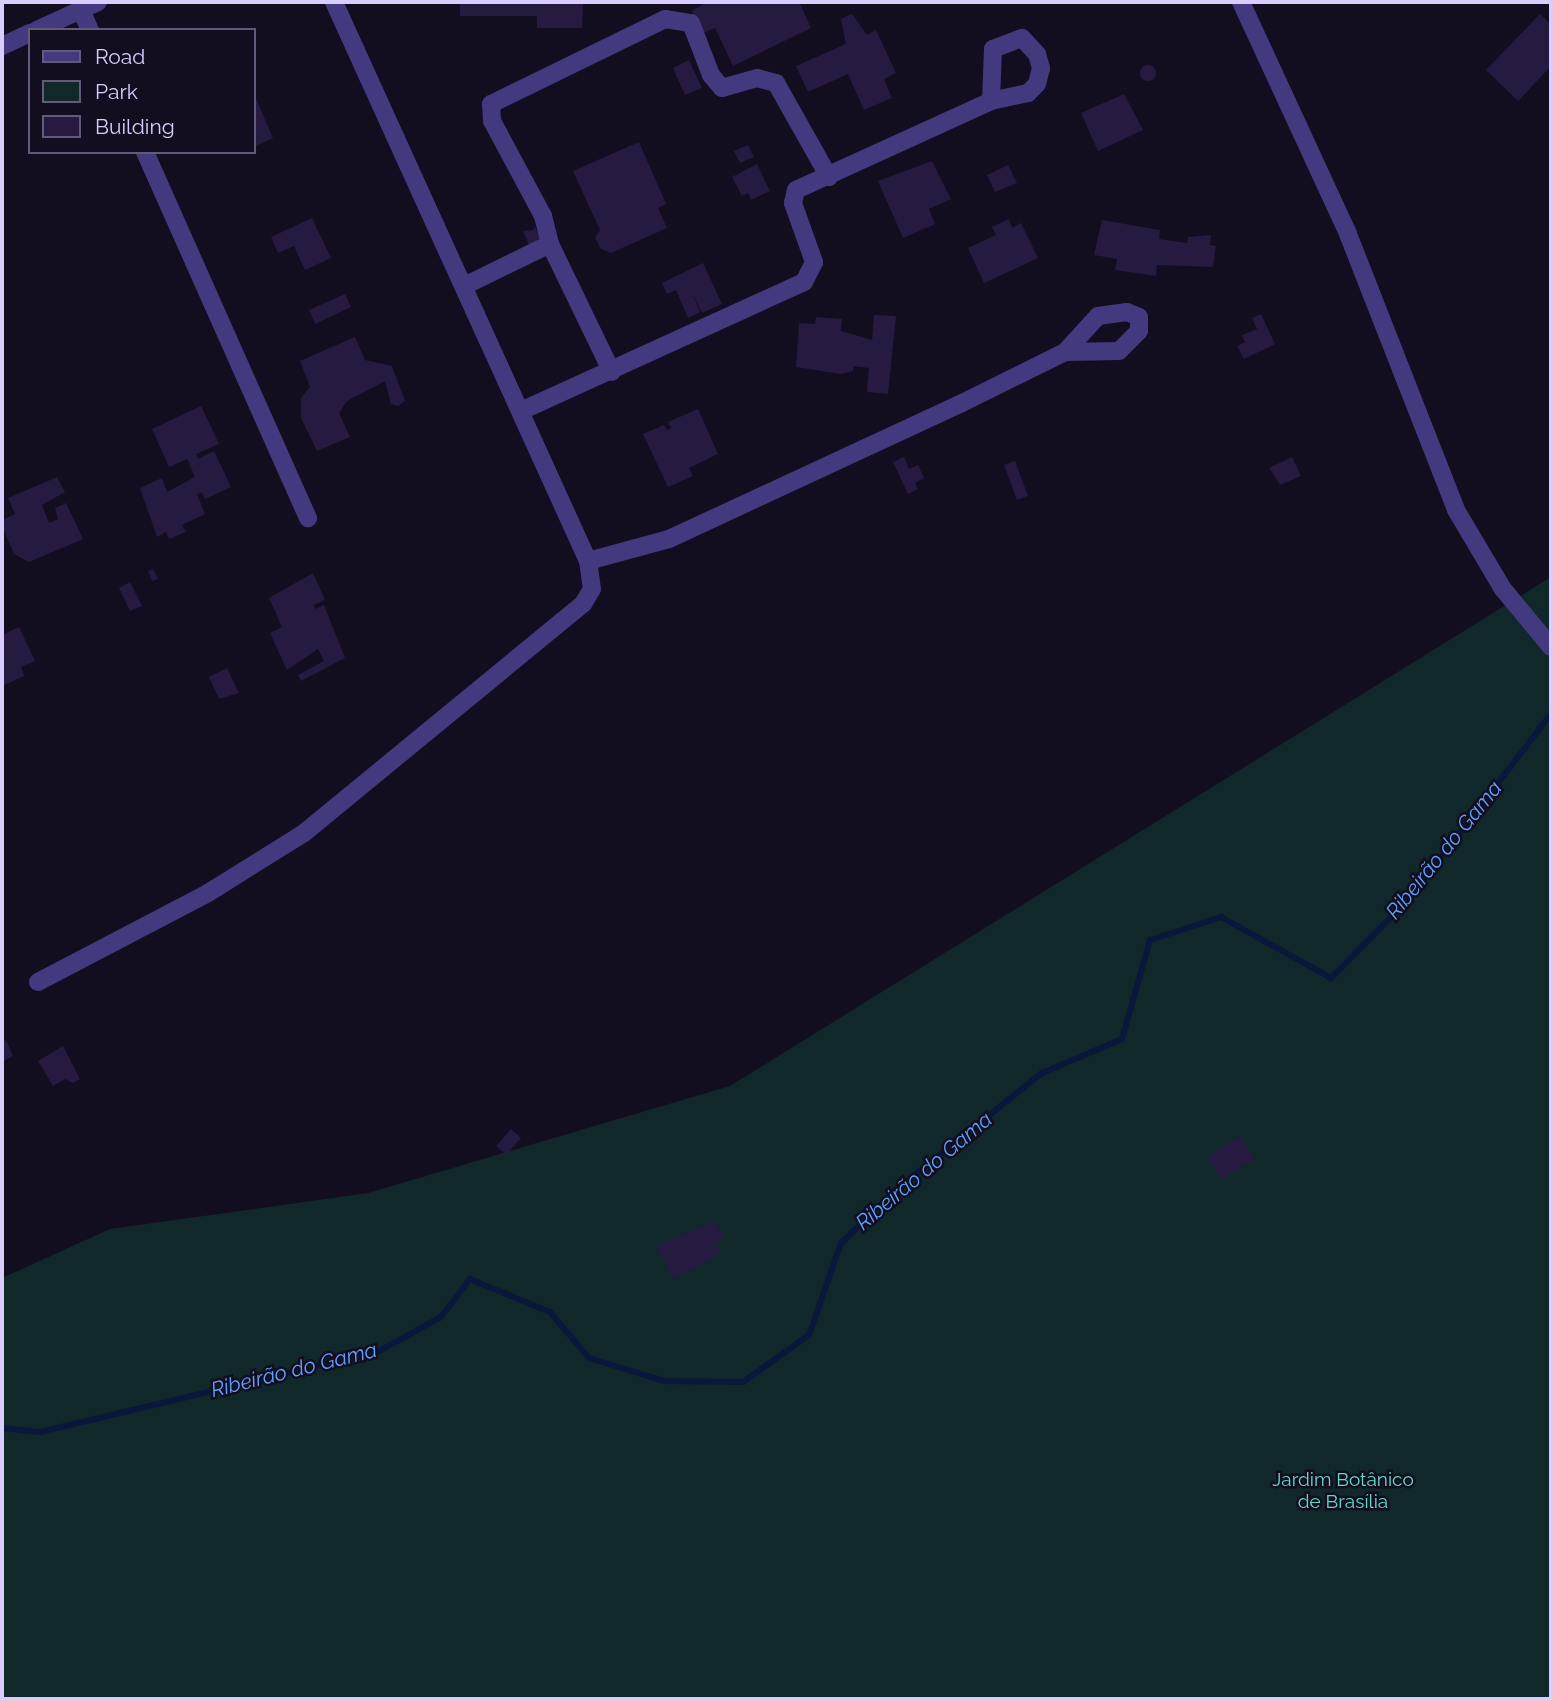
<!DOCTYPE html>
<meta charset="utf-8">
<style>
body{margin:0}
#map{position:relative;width:1553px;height:1701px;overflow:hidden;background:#130d20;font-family:Raleway,sans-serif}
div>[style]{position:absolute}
.green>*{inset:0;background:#10282a}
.stream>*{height:6px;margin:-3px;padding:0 3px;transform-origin:3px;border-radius:3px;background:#0a173c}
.building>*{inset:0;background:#261a41}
.round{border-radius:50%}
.minor>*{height:18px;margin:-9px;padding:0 9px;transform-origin:9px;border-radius:9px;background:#43397e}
.tertiary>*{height:18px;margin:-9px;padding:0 9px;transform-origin:9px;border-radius:9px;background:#43397e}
span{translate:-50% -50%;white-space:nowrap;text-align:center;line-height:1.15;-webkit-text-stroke:5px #130d20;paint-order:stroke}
.park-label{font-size:19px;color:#5cdcc9}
.water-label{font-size:21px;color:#5ea2fb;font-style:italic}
.frame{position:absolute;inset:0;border:4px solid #d8cdfe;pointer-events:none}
.legend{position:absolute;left:28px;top:28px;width:228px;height:126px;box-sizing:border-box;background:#130d20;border:2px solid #625a79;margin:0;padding:9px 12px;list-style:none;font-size:21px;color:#d8cdfe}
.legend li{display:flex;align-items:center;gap:14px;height:35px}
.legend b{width:35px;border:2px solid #625a79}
</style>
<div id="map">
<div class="green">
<div style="clip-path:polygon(1551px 577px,1551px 1699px,2px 1699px,2px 1278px,110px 1229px,368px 1193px,730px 1086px)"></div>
</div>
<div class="stream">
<div style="left:2px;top:1428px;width:38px;rotate:6deg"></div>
<div style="left:40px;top:1432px;width:349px;rotate:-13.4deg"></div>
<div style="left:379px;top:1351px;width:71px;rotate:-28.7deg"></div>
<div style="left:441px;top:1317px;width:48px;rotate:-52.7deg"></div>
<div style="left:470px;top:1279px;width:87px;rotate:22.4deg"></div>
<div style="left:550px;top:1312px;width:60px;rotate:49.7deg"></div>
<div style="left:589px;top:1358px;width:78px;rotate:17deg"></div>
<div style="left:664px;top:1381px;width:79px;rotate:0.7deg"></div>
<div style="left:743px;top:1382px;width:81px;rotate:-35.5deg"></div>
<div style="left:809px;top:1335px;width:97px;rotate:-70.8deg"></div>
<div style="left:841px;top:1243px;width:78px;rotate:-44deg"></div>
<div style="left:897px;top:1189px;width:186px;rotate:-38.7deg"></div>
<div style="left:1042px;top:1073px;width:87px;rotate:-23deg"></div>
<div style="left:1122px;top:1039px;width:103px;rotate:-74.2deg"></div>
<div style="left:1150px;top:940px;width:75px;rotate:-17.9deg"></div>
<div style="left:1221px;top:917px;width:126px;rotate:29deg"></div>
<div style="left:1331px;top:978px;width:111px;rotate:-45.4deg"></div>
<div style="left:1409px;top:899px;width:233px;rotate:-52.5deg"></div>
</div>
<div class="building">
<div style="clip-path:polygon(460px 2px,583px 2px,582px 28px,537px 28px,537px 16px,460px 16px)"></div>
<div style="clip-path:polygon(707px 2px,799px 2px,811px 28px,733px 66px,715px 28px,703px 33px,692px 11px)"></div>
<div style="clip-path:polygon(852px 14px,867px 35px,876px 30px,896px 73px,884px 79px,892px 98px,864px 110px,848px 74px,808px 92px,796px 66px,846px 44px,841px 19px)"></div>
<div style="clip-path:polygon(1540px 14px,1551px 25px,1551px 66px,1518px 101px,1486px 70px)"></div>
<div style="clip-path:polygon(689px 60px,702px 88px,685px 95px,673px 68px)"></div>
<div class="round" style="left:1140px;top:65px;width:16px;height:16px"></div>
<div style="clip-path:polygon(254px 94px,273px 138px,254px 147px)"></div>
<div style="clip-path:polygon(1124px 94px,1143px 130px,1098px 151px,1081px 113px)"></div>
<div style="clip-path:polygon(639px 142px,666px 204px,658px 208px,667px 228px,611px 253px,601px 249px,595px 238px,600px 230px,573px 171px)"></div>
<div style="clip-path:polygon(748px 145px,754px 157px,740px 163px,734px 151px)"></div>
<div style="clip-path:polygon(932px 161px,951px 199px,929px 209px,935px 224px,903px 238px,878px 181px)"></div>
<div style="clip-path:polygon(757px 164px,770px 191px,751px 200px,748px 193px,742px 196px,732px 177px)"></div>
<div style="clip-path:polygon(1008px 165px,1017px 183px,995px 192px,987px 175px)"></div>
<div style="clip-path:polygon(312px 218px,331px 258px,305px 270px,294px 246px,278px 253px,271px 237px)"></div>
<div style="clip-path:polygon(1009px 219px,1012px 228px,1021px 223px,1038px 258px,984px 283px,968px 248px,996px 235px,992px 227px)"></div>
<div style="clip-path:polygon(1102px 220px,1160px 230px,1159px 239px,1187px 243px,1188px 237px,1211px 235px,1210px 245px,1216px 246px,1213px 267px,1157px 265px,1156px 276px,1115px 270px,1117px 259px,1094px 255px)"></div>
<div style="clip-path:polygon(534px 225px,541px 240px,529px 245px,523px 231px,534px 230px)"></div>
<div style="clip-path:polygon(703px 263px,722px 304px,702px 313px,692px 292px,700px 312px,688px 318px,676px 290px,667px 294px,662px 283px)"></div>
<div style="clip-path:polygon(345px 294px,351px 307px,315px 324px,309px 310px)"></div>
<div style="clip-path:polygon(1261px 314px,1275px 344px,1244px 359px,1237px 346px,1245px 342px,1242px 335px,1257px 329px,1252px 318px)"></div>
<div style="clip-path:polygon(874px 315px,896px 316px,888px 394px,867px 392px,869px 368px,853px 366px,853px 371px,841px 374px,796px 367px,799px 323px,815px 324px,816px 317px,842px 319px,841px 331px,872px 340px)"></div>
<div style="clip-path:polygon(355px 337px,365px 360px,392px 366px,405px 401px,398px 406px,391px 404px,385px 381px,347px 401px,339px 413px,350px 437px,317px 451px,301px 418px,301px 398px,310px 387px,300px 361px)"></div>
<div style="clip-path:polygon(201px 406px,219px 444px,196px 454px,198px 459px,214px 451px,231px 487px,205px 499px,202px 492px,197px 494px,205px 514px,182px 525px,186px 532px,169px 539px,166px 532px,157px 537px,140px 488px,162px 478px,167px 492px,195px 477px,187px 459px,169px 467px,152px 429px)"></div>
<div style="clip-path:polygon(698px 409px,718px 454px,689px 468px,693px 476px,668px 487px,643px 434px,664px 425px,667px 430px,671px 428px,668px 422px)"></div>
<div style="clip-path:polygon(904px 457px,909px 469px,918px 465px,924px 478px,915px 483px,918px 489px,908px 494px,893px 462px)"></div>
<div style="clip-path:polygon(1292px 457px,1301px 476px,1280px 485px,1269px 468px)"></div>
<div style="clip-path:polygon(1015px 461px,1028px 496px,1017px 500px,1004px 465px)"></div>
<div style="clip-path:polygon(57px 477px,65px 492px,42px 505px,49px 523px,58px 519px,55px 508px,66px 503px,83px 539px,29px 562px,14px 554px,2px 526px,2px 520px,15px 514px,8px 498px)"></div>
<div style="clip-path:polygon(153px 569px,158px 579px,152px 581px,148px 571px)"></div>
<div style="clip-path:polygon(313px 573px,325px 600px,314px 605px,315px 609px,324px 605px,345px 658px,301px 681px,298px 675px,324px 661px,318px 649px,287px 670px,270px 633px,282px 627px,269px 598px)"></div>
<div style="clip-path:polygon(130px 582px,142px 606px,130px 611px,119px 588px)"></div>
<div style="clip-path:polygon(19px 627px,35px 661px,21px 667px,24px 676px,2px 686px,2px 635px)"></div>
<div style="clip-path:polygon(227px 668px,239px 693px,219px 699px,209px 677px)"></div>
<div style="clip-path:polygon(6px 1040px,13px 1056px,2px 1062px,2px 1042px)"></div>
<div style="clip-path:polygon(63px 1046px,80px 1079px,73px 1083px,65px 1079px,53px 1086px,38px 1061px)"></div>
<div style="clip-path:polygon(511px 1129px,521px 1138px,506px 1155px,496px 1146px)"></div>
<div style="clip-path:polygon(1240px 1136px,1254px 1159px,1222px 1179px,1207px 1157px)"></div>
<div style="clip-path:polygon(714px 1221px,724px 1238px,709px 1247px,718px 1246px,721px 1253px,674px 1279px,656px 1246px)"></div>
</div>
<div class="minor">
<div style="left:1241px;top:2px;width:255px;rotate:65.2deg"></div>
<div style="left:1348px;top:234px;width:296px;rotate:68.6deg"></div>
<div style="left:1456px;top:510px;width:92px;rotate:59.3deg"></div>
<div style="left:1503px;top:589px;width:75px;rotate:50.4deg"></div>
<div style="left:81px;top:10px;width:22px;rotate:66deg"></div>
<div style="left:145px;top:152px;width:401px;rotate:66deg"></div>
<div style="left:550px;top:244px;width:142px;rotate:64.2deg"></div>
<div style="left:464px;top:286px;width:96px;rotate:-26deg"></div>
<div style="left:550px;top:244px;width:29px;rotate:-104deg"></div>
<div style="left:543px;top:216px;width:108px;rotate:-118.2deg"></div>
<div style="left:492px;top:121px;width:17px;rotate:-93deg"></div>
<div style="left:491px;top:104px;width:194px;rotate:-26deg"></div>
<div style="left:665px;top:19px;width:26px;rotate:9deg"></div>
<div style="left:691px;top:23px;width:56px;rotate:69deg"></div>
<div style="left:711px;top:75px;width:17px;rotate:50deg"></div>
<div style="left:722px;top:88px;width:36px;rotate:-16deg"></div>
<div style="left:757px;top:78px;width:20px;rotate:15deg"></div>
<div style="left:776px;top:83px;width:108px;rotate:60.6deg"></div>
<div style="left:521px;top:411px;width:311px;rotate:-24.5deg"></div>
<div style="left:804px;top:282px;width:22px;rotate:-63deg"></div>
<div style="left:814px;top:262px;width:63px;rotate:-109.6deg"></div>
<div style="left:793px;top:203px;width:13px;rotate:-77deg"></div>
<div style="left:796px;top:190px;width:214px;rotate:-24.5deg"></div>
<div style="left:991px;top:101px;width:52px;rotate:-87.8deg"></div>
<div style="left:993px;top:49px;width:31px;rotate:-21deg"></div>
<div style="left:1022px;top:38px;width:22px;rotate:47deg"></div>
<div style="left:1037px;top:54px;width:15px;rotate:74deg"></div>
<div style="left:1041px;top:68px;width:16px;rotate:104deg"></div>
<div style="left:1037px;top:84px;width:13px;rotate:135deg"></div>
<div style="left:1028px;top:93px;width:38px;rotate:168deg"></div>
<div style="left:588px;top:561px;width:84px;rotate:-15.2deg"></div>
<div style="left:669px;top:539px;width:321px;rotate:-24.9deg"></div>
<div style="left:960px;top:404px;width:117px;rotate:-26.3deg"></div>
<div style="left:1065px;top:352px;width:49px;rotate:-47.5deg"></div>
<div style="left:1098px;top:316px;width:29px;rotate:-8deg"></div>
<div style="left:1127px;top:312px;width:13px;rotate:23deg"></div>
<div style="left:1139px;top:317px;width:14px;rotate:90deg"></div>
<div style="left:1139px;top:331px;width:28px;rotate:135deg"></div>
<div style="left:1119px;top:351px;width:54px;rotate:178.9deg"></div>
<div style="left:38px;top:982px;width:192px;rotate:-27.6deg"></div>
<div style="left:208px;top:893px;width:113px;rotate:-32deg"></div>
<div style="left:304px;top:833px;width:361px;rotate:-39.4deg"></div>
<div style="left:583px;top:604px;width:17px;rotate:-59deg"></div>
<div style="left:592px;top:589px;width:28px;rotate:-98deg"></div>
<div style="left:588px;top:561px;width:614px;rotate:-114.44deg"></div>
</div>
<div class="tertiary">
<div style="left:37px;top:30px;width:67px;rotate:-24.7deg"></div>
<div style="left:2px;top:46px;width:31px;rotate:-25deg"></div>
</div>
<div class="park-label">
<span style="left:1343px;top:1491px">Jardim Botânico<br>de Brasília</span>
</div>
<div class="water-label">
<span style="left:1444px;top:850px;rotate:-51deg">Ribeirão do Gama</span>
<span style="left:924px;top:1171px;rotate:-40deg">Ribeirão do Gama</span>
<span style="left:294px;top:1370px;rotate:-14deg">Ribeirão do Gama</span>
</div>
<div class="frame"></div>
<ul class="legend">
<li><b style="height:9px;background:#43397e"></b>Road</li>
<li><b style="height:19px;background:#10282a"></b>Park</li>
<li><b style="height:19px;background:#261a41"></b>Building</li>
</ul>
</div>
